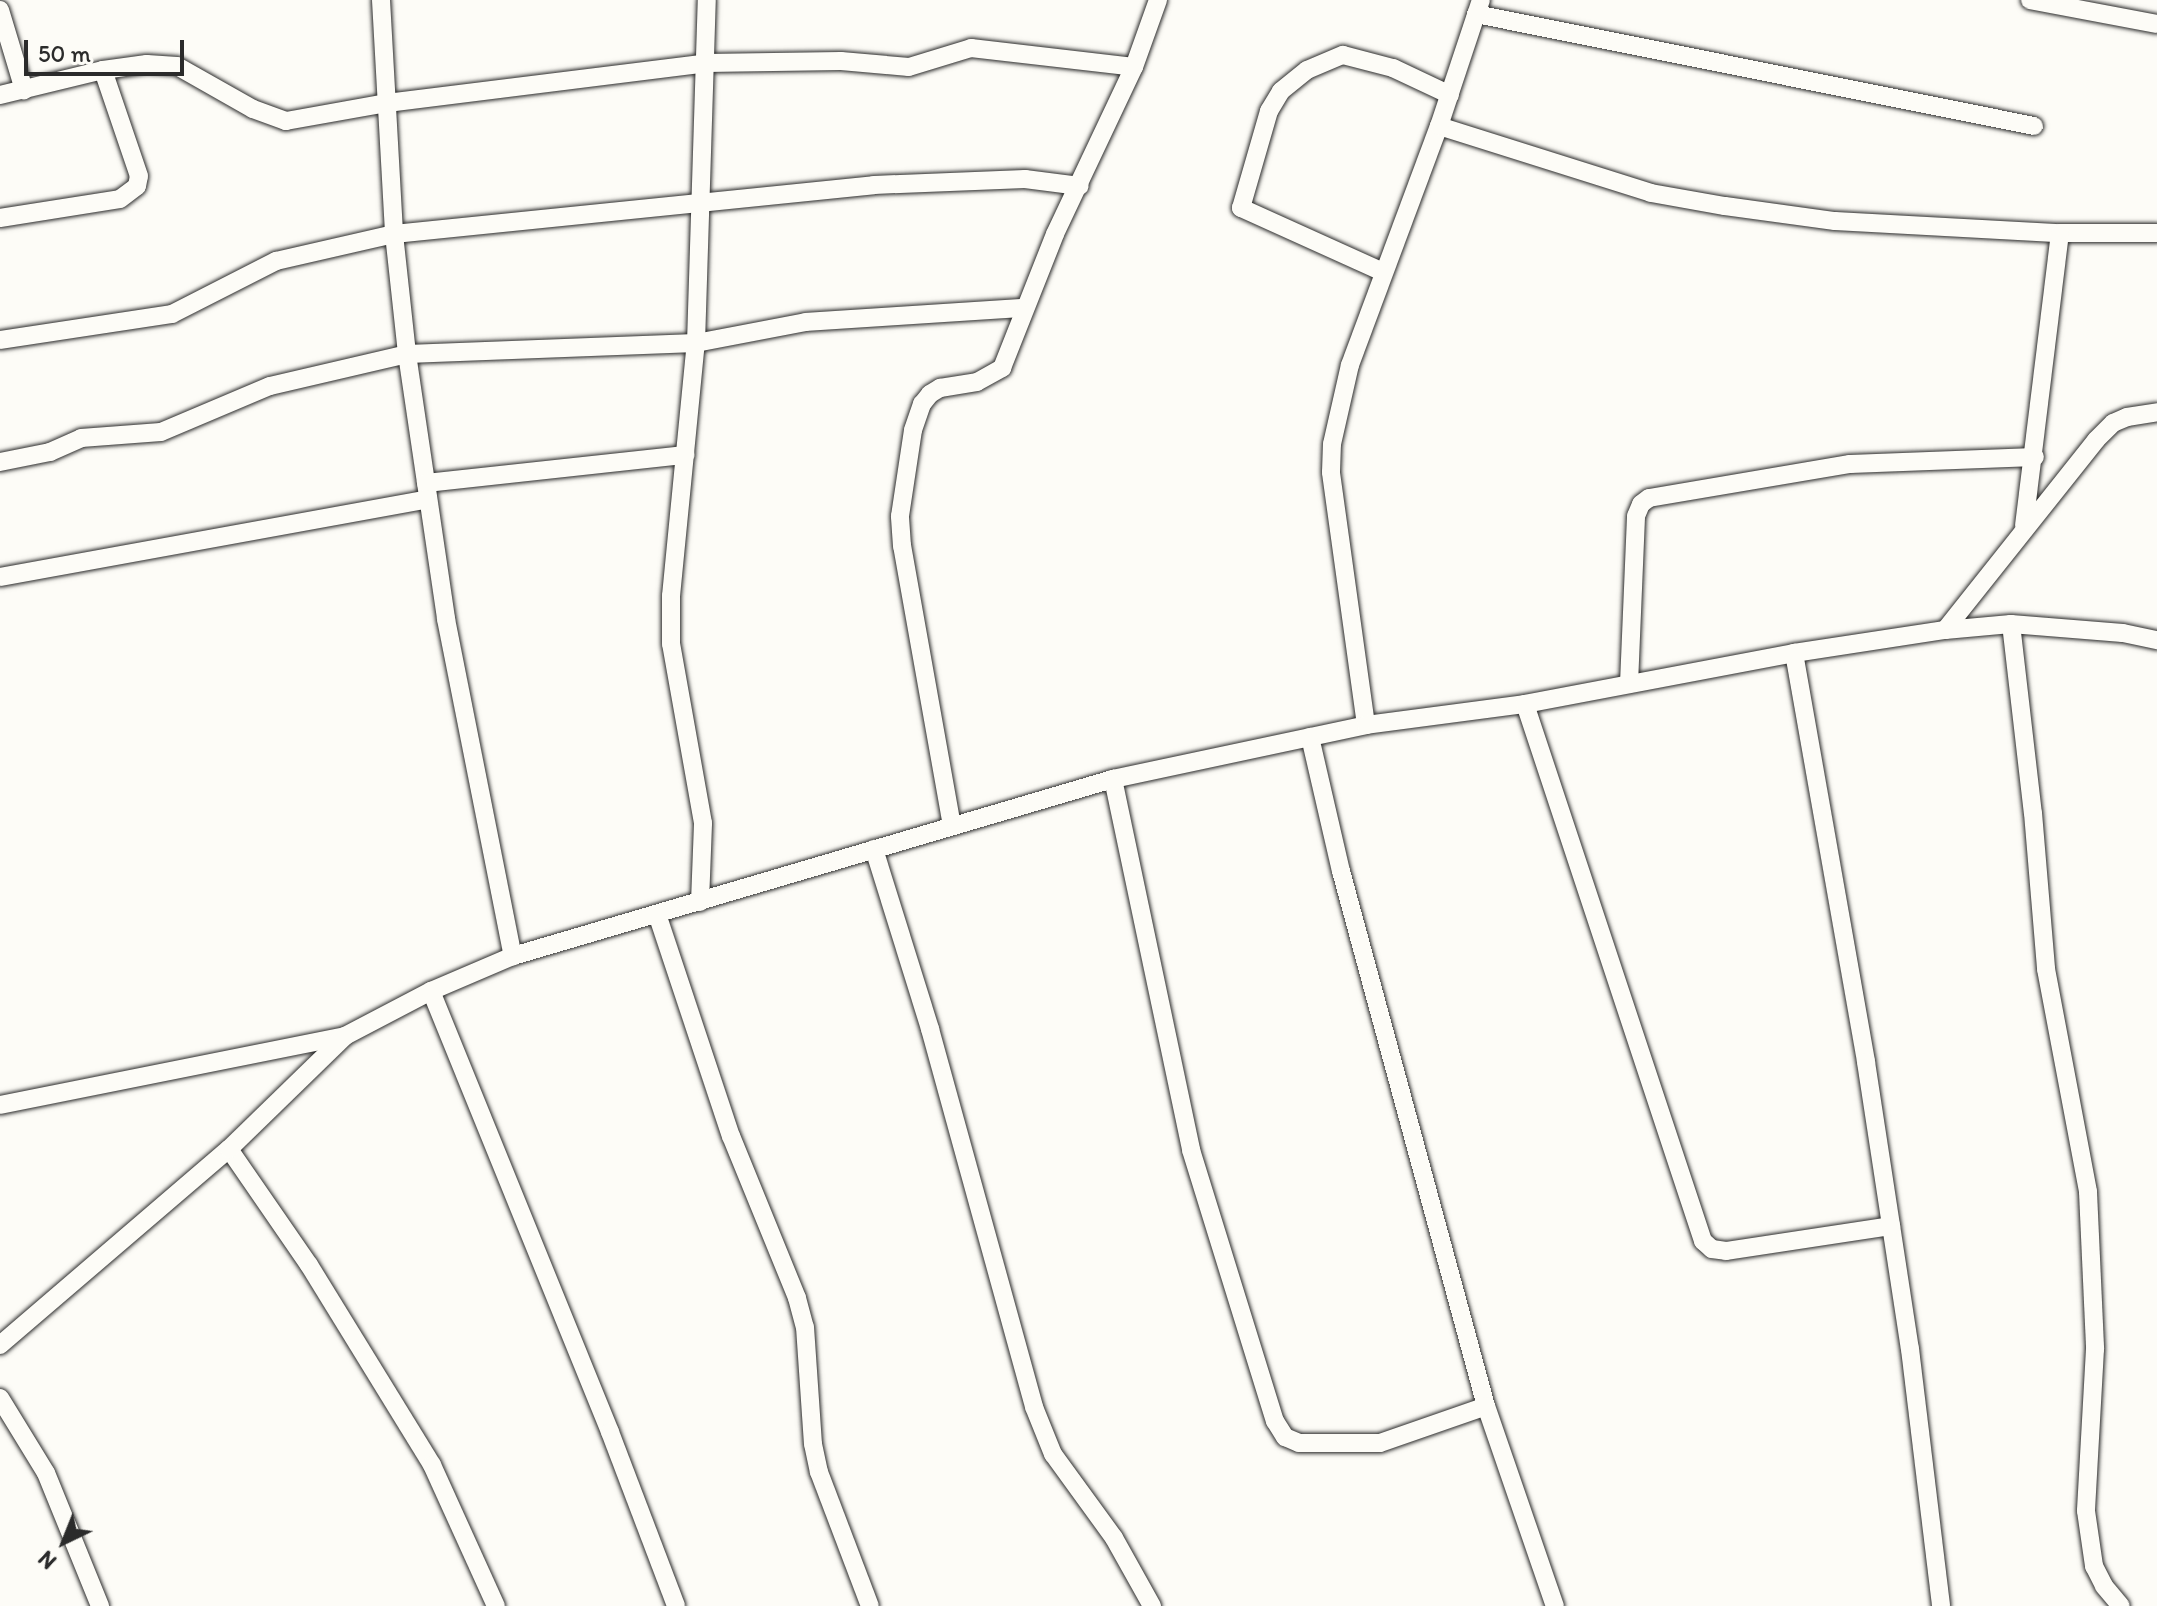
<!DOCTYPE html>
<style>
body{margin:0}
#map{position:relative;width:2157px;height:1606px;overflow:hidden;background:#fdfcf7;font-family:Itim,sans-serif}
div>[style]{position:absolute}
.roads{filter:drop-shadow(0 0 2px #2b2b2b) drop-shadow(0 0 2px #2b2b2b)}
.minor>*{height:18px;margin:-9px;padding:0 9px;transform-origin:9px;border-radius:9px;background:#fdfcf7}
span{translate:-50% -50%;white-space:nowrap;text-align:center;line-height:1.15;-webkit-text-stroke:6px #fdfcf7;paint-order:stroke}
.north{position:absolute;left:24px;top:1502px;width:80px;height:80px;-webkit-text-stroke:6px #fdfcf7;paint-order:stroke;rotate:223deg;font-size:22px;font-weight:700;line-height:32px;text-align:center;color:#2b2b2b}
.north::after{content:'';display:block;margin:auto;width:28px;height:36px;background:#2b2b2b;clip-path:polygon(50% 0,100% 100%,50% 72%,0 100%)}
.scale{position:absolute;left:24px;top:40px;width:160px;height:36px;box-sizing:border-box;border:4px solid #2b2b2b;border-top:0;padding-left:10px;font-size:24px;line-height:28px;white-space:nowrap;color:#2b2b2b;-webkit-text-stroke:6px #fdfcf7;paint-order:stroke}
</style>
<div id="map">
<div class="roads">
<div class="minor">
<div style="left:381px;top:0;width:234px;rotate:86.8deg"></div>
<div style="left:394px;top:234px;width:121px;rotate:83.8deg"></div>
<div style="left:407px;top:354px;width:268px;rotate:81.6deg"></div>
<div style="left:446px;top:619px;width:344px;rotate:78.8deg"></div>
<div style="left:2030px;top:0;width:129px;rotate:10.7deg"></div>
<div style="left:0;top:10px;width:84px;rotate:73.3deg"></div>
<div style="left:1476px;top:14px;width:569px;rotate:11.35deg"></div>
<div style="left:0;top:95px;width:106px;rotate:-13.6deg"></div>
<div style="left:103px;top:70px;width:44px;rotate:-7.8deg"></div>
<div style="left:147px;top:64px;width:30px;rotate:4deg"></div>
<div style="left:177px;top:66px;width:87px;rotate:29.5deg"></div>
<div style="left:253px;top:109px;width:35px;rotate:20deg"></div>
<div style="left:286px;top:121px;width:103px;rotate:-10.1deg"></div>
<div style="left:387px;top:103px;width:321px;rotate:-7.1deg"></div>
<div style="left:706px;top:63px;width:135px;rotate:-0.8deg"></div>
<div style="left:841px;top:61px;width:68px;rotate:5deg"></div>
<div style="left:909px;top:67px;width:65px;rotate:-17deg"></div>
<div style="left:971px;top:48px;width:164px;rotate:6.6deg"></div>
<div style="left:1439px;top:126px;width:222px;rotate:17.5deg"></div>
<div style="left:1651px;top:193px;width:75px;rotate:10deg"></div>
<div style="left:1725px;top:206px;width:111px;rotate:7.8deg"></div>
<div style="left:1835px;top:221px;width:225px;rotate:3.1deg"></div>
<div style="left:2060px;top:233px;width:97px"></div>
<div style="left:0;top:218px;width:121px;rotate:-9deg"></div>
<div style="left:120px;top:199px;width:21px;rotate:-37deg"></div>
<div style="left:137px;top:186px;width:10px;rotate:-79deg"></div>
<div style="left:139px;top:176px;width:112px;rotate:-108.8deg"></div>
<div style="left:1383px;top:272px;width:156px;rotate:-155.7deg"></div>
<div style="left:1241px;top:208px;width:101px;rotate:-73.9deg"></div>
<div style="left:1269px;top:111px;width:23px;rotate:-59deg"></div>
<div style="left:1281px;top:91px;width:33px;rotate:-39deg"></div>
<div style="left:1307px;top:70px;width:39px;rotate:-23deg"></div>
<div style="left:1343px;top:55px;width:52px;rotate:14.6deg"></div>
<div style="left:1393px;top:68px;width:63px;rotate:25.3deg"></div>
<div style="left:0;top:340px;width:174px;rotate:-8.6deg"></div>
<div style="left:172px;top:314px;width:117px;rotate:-27deg"></div>
<div style="left:276px;top:261px;width:121px;rotate:-12.9deg"></div>
<div style="left:394px;top:234px;width:482px;rotate:-5.8deg"></div>
<div style="left:874px;top:185px;width:151px;rotate:-2.3deg"></div>
<div style="left:1025px;top:179px;width:55px;rotate:7.3deg"></div>
<div style="left:0;top:462px;width:51px;rotate:-11.3deg"></div>
<div style="left:50px;top:452px;width:34px;rotate:-24deg"></div>
<div style="left:81px;top:438px;width:80px;rotate:-4.3deg"></div>
<div style="left:161px;top:432px;width:118px;rotate:-22.9deg"></div>
<div style="left:270px;top:386px;width:141px;rotate:-13.1deg"></div>
<div style="left:407px;top:354px;width:289px;rotate:-2.2deg"></div>
<div style="left:696px;top:343px;width:112px;rotate:-10.8deg"></div>
<div style="left:806px;top:322px;width:218px;rotate:-3.7deg"></div>
<div style="left:426px;top:483px;width:261px;rotate:-6.2deg"></div>
<div style="left:2024px;top:526px;width:295px;rotate:-83deg"></div>
<div style="left:0;top:577px;width:435px;rotate:-10.3deg"></div>
<div style="left:2011px;top:624px;width:190px;rotate:83.4deg"></div>
<div style="left:2033px;top:813px;width:157px;rotate:85.2deg"></div>
<div style="left:2046px;top:969px;width:227px;rotate:79.3deg"></div>
<div style="left:2088px;top:1192px;width:157px;rotate:87.4deg"></div>
<div style="left:2095px;top:1349px;width:162px;rotate:93.2deg"></div>
<div style="left:2086px;top:1511px;width:56px;rotate:81.7deg"></div>
<div style="left:2094px;top:1566px;width:22px;rotate:63deg"></div>
<div style="left:2104px;top:1586px;width:26px;rotate:50deg"></div>
<div style="left:1945px;top:630px;width:243px;rotate:-51.5deg"></div>
<div style="left:2096px;top:440px;width:24px;rotate:-45deg"></div>
<div style="left:2113px;top:423px;width:15px;rotate:-23deg"></div>
<div style="left:2127px;top:417px;width:30px;rotate:-9deg"></div>
<div style="left:1794px;top:653px;width:415px;rotate:80deg"></div>
<div style="left:1866px;top:1062px;width:290px;rotate:81.3deg"></div>
<div style="left:1910px;top:1349px;width:259px;rotate:83.1deg"></div>
<div style="left:1629px;top:684px;width:168px;rotate:-87.6deg"></div>
<div style="left:1636px;top:516px;width:13px;rotate:-67deg"></div>
<div style="left:1641px;top:504px;width:10px;rotate:-37deg"></div>
<div style="left:1649px;top:498px;width:204px;rotate:-9.6deg"></div>
<div style="left:1850px;top:464px;width:185px;rotate:-2.2deg"></div>
<div style="left:1525px;top:704px;width:566px;rotate:71.66deg"></div>
<div style="left:1703px;top:1241px;width:12px;rotate:42deg"></div>
<div style="left:1712px;top:1249px;width:14px;rotate:8deg"></div>
<div style="left:1726px;top:1251px;width:167px;rotate:-8.6deg"></div>
<div style="left:1366px;top:725px;width:255px;rotate:-97.9deg"></div>
<div style="left:1331px;top:472px;width:28px;rotate:-88deg"></div>
<div style="left:1332px;top:444px;width:81px;rotate:-77.2deg"></div>
<div style="left:1350px;top:365px;width:255px;rotate:-69.6deg"></div>
<div style="left:1439px;top:126px;width:133px;rotate:-71.6deg"></div>
<div style="left:1310px;top:737px;width:138px;rotate:77deg"></div>
<div style="left:1341px;top:871px;width:554px;rotate:74.84deg"></div>
<div style="left:1486px;top:1406px;width:212px;rotate:71deg"></div>
<div style="left:1113px;top:779px;width:379px;rotate:78.1deg"></div>
<div style="left:1191px;top:1150px;width:284px;rotate:72.8deg"></div>
<div style="left:1275px;top:1421px;width:19px;rotate:58deg"></div>
<div style="left:1285px;top:1437px;width:15px;rotate:23deg"></div>
<div style="left:1299px;top:1443px;width:81px"></div>
<div style="left:1380px;top:1443px;width:112px;rotate:-19.2deg"></div>
<div style="left:952px;top:826px;width:284px;rotate:-100.1deg"></div>
<div style="left:902px;top:546px;width:30px;rotate:-94deg"></div>
<div style="left:900px;top:516px;width:87px;rotate:-81.4deg"></div>
<div style="left:913px;top:430px;width:28px;rotate:-71deg"></div>
<div style="left:922px;top:404px;width:13px;rotate:-51deg"></div>
<div style="left:930px;top:394px;width:12px;rotate:-31deg"></div>
<div style="left:940px;top:388px;width:37px;rotate:-9deg"></div>
<div style="left:977px;top:382px;width:29px;rotate:-29deg"></div>
<div style="left:1002px;top:368px;width:144px;rotate:-68.4deg"></div>
<div style="left:1055px;top:234px;width:185px;rotate:-64.7deg"></div>
<div style="left:1134px;top:67px;width:71px;rotate:-70.3deg"></div>
<div style="left:874px;top:849px;width:189px;rotate:72.7deg"></div>
<div style="left:930px;top:1029px;width:392px;rotate:74.6deg"></div>
<div style="left:1034px;top:1407px;width:51px;rotate:68deg"></div>
<div style="left:1053px;top:1454px;width:104px;rotate:54deg"></div>
<div style="left:1114px;top:1538px;width:78px;rotate:60.8deg"></div>
<div style="left:700px;top:902px;width:79px;rotate:-87.8deg"></div>
<div style="left:703px;top:823px;width:182px;rotate:-100.1deg"></div>
<div style="left:671px;top:644px;width:48px;rotate:-90deg"></div>
<div style="left:671px;top:596px;width:254px;rotate:-84.4deg"></div>
<div style="left:696px;top:343px;width:343px;rotate:-88.2deg"></div>
<div style="left:657px;top:914px;width:234px;rotate:71.6deg"></div>
<div style="left:731px;top:1136px;width:175px;rotate:67.8deg"></div>
<div style="left:797px;top:1298px;width:30px;rotate:75deg"></div>
<div style="left:805px;top:1327px;width:117px;rotate:86.1deg"></div>
<div style="left:813px;top:1444px;width:29px;rotate:78deg"></div>
<div style="left:819px;top:1472px;width:143px;rotate:69.2deg"></div>
<div style="left:431px;top:991px;width:476px;rotate:67.9deg"></div>
<div style="left:610px;top:1432px;width:186px;rotate:69.2deg"></div>
<div style="left:0;top:1105px;width:352px;rotate:-11.3deg"></div>
<div style="left:229px;top:1149px;width:141px;rotate:55.4deg"></div>
<div style="left:309px;top:1265px;width:235px;rotate:58.4deg"></div>
<div style="left:432px;top:1465px;width:155px;rotate:65.6deg"></div>
<div style="left:0;top:1345px;width:301px;rotate:-40.6deg"></div>
<div style="left:229px;top:1149px;width:162px;rotate:-44.2deg"></div>
<div style="left:345px;top:1036px;width:97px;rotate:-27.6deg"></div>
<div style="left:431px;top:991px;width:89px;rotate:-23.1deg"></div>
<div style="left:513px;top:956px;width:626px;rotate:-16.44deg"></div>
<div style="left:1113px;top:779px;width:259px;rotate:-12deg"></div>
<div style="left:1366px;top:725px;width:160px;rotate:-7.5deg"></div>
<div style="left:1525px;top:704px;width:274px;rotate:-10.7deg"></div>
<div style="left:1794px;top:653px;width:153px;rotate:-8.7deg"></div>
<div style="left:1945px;top:630px;width:66px;rotate:-5.2deg"></div>
<div style="left:2011px;top:624px;width:112px;rotate:4.6deg"></div>
<div style="left:2123px;top:633px;width:35px;rotate:12deg"></div>
<div style="left:0;top:1398px;width:88px;rotate:58.5deg"></div>
<div style="left:46px;top:1473px;width:144px;rotate:67.9deg"></div>
</div>
</div>
<div class="north">N</div>
<div class="scale">50 m</div>
</div>
